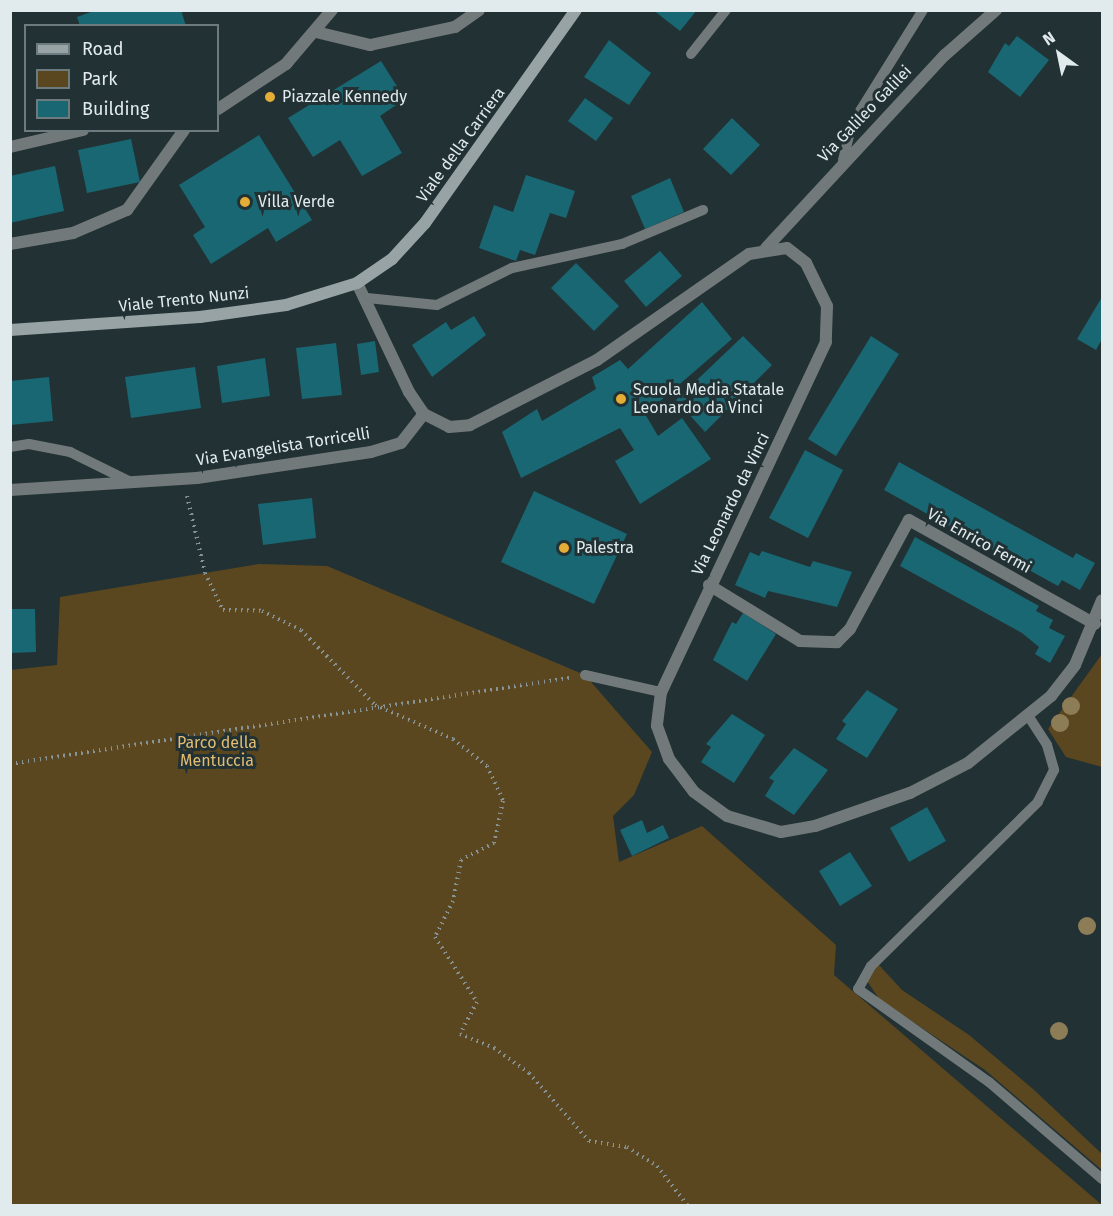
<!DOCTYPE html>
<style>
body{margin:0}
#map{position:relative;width:1113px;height:1216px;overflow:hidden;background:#223134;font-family:"Fira Sans",sans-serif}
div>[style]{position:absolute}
.green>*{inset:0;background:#5b471f}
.building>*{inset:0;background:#196772}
.path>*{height:4px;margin-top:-2px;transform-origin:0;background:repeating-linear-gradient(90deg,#879395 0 1.5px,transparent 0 6px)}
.service>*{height:10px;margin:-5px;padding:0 5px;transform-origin:5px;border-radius:5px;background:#72797a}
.minor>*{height:12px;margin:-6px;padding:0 6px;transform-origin:6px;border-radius:6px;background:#72797a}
.secondary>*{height:12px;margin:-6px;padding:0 6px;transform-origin:6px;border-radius:6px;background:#97a3a5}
.trees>*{width:18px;height:18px;margin:-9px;border-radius:50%;background:#8c7d56}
.dots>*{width:16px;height:16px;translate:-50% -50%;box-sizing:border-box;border:3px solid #223134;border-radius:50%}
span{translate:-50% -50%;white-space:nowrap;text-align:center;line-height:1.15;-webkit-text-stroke:6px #223134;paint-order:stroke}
.poi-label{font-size:16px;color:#e1eaec}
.left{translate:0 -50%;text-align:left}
.street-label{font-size:16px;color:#e1eaec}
.park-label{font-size:16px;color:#e3bc71}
.frame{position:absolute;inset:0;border:12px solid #e1eaec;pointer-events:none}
.legend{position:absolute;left:24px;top:24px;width:195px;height:108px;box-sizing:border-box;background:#223134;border:2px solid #6e7b7e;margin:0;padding:8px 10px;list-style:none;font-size:18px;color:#e1eaec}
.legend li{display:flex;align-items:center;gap:12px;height:30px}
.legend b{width:30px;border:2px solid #6e7b7e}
.north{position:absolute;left:1029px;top:24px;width:60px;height:60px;-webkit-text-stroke:4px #223134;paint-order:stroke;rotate:327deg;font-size:16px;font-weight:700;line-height:24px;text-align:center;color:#e1eaec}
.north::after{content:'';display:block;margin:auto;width:21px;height:27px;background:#e1eaec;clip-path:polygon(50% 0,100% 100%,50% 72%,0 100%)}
</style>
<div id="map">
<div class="green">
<div style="clip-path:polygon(259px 564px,327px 566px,585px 675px,652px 752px,634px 795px,613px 816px,619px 862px,702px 826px,836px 945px,834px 975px,1102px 1205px,11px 1205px,10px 670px,57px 665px,60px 597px)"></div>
<div style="clip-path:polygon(1102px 654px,1102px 767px,1066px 757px,1048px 729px)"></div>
<div style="clip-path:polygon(878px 964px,902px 990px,969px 1035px,1033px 1089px,1102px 1154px,1102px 1170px,985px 1070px,880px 1000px,867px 981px)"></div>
</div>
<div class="building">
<div style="clip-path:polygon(96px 10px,181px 10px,186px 26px,80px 26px,77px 17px)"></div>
<div style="clip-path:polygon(653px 10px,697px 10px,680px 31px)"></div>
<div style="clip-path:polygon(1017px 36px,1049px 60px,1020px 97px,988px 72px,1005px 43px,1009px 46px)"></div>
<div style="clip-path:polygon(609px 40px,651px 73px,629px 105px,584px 77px)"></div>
<div style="clip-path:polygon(381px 61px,405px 99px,380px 116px,402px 153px,362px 176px,340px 140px,313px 157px,288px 118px)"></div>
<div style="clip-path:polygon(585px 98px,613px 118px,596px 141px,568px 121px)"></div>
<div style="clip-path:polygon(732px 118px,760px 145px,731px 175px,703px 149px)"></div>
<div style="clip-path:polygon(259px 135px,312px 220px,276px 242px,268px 228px,211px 264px,193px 235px,205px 227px,179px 185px)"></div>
<div style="clip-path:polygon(131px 139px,140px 182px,87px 193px,78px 150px)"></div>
<div style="clip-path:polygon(55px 166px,64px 211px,10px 223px,10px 176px)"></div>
<div style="clip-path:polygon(526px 175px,575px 191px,566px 218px,550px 213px,535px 255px,520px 250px,516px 261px,479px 248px,494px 205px,513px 212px)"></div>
<div style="clip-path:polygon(670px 178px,684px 212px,645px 229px,631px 196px)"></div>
<div style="clip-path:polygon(660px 251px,682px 276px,646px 307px,624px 281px)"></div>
<div style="clip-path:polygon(576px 263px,619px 306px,594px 331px,551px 288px)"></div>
<div style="clip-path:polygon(1102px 297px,1102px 339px,1096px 350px,1077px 339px)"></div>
<div style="clip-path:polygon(702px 302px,732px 339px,645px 414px,658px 436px,682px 418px,711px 459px,640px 504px,615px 461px,634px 450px,620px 428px,521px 478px,502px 432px,537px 409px,542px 421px,596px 389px,592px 377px,620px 360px,628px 369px)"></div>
<div style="clip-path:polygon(474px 316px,486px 335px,432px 377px,412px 345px,446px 322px,451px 330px)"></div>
<div style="clip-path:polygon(743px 336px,772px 365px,705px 432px,676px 400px)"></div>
<div style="clip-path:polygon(871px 336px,899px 354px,836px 456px,808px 439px)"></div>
<div style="clip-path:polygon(375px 341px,379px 372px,361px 375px,357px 344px)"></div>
<div style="clip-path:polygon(336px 343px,342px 395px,302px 399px,296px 348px)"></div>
<div style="clip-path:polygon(265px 358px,270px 396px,222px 403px,217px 366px)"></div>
<div style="clip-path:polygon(195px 367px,201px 408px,131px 418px,125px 377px)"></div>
<div style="clip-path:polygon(49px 377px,53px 421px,10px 425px,10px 381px)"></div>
<div style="clip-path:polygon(805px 450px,843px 470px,808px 538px,769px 518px)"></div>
<div style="clip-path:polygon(899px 462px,1073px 558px,1076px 553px,1095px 563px,1080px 590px,1062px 580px,1058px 586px,884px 490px)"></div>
<div style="clip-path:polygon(534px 491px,627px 534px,594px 604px,501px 562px)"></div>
<div style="clip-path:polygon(312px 498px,316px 538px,263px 545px,258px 504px)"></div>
<div style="clip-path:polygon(915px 537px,1039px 606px,1036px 611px,1053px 620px,1049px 628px,1065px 636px,1050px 663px,1035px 654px,1039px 647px,1022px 633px,900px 566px)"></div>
<div style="clip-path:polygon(762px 551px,810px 567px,813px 561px,852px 572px,837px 607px,768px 591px,765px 598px,735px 585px,750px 552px,759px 556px)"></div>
<div style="clip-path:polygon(10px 609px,35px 609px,36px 652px,10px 653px)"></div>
<div style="clip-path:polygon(743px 613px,776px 634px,747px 681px,713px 660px,732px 622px,736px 624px)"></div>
<div style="clip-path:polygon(867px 690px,898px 709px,867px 758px,836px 739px,846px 724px,842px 721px)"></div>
<div style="clip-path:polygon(732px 714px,765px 735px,734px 783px,701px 762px,711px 747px,706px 744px)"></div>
<div style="clip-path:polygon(794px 748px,828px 770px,794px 815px,765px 796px,774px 781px,769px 778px)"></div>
<div style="clip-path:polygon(927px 807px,946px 841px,909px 862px,890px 828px)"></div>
<div style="clip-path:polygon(642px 820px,647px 833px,663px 825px,669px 838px,632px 856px,620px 830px)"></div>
<div style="clip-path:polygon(850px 852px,872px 886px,840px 906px,819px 871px)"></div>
</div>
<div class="path">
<div style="left:187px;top:496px;width:79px;rotate:76.8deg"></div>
<div style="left:205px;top:573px;width:41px;rotate:64.1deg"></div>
<div style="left:223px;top:610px;width:39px;rotate:1deg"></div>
<div style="left:262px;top:611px;width:43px;rotate:26deg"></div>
<div style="left:301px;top:630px;width:105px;rotate:45.4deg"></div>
<div style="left:375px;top:705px;width:85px;rotate:23.6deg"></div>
<div style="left:453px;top:739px;width:43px;rotate:38.5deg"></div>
<div style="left:487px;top:766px;width:38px;rotate:65deg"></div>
<div style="left:503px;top:801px;width:43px;rotate:102.1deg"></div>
<div style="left:494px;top:843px;width:37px;rotate:153deg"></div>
<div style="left:461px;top:860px;width:42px;rotate:101deg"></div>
<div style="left:453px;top:901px;width:40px;rotate:116.6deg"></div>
<div style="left:435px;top:937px;width:77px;rotate:57.1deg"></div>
<div style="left:477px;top:1002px;width:36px;rotate:118deg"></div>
<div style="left:460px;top:1034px;width:37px;rotate:22deg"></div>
<div style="left:494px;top:1048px;width:43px;rotate:35.5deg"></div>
<div style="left:529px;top:1073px;width:91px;rotate:48.6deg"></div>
<div style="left:589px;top:1141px;width:38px;rotate:9deg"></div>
<div style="left:627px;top:1147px;width:36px;rotate:32deg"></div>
<div style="left:657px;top:1166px;width:51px;rotate:52.2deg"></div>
<div style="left:10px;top:764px;width:566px;rotate:-8.75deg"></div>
</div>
<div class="service">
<div style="left:691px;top:54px;width:56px;rotate:-51.5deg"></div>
<div style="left:843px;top:160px;width:37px;rotate:-76deg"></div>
<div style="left:852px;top:124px;width:134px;rotate:-58.1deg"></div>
<div style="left:367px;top:298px;width:70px;rotate:5.7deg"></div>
<div style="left:437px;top:305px;width:84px;rotate:-26.3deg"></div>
<div style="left:512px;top:268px;width:113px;rotate:-12.3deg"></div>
<div style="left:622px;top:244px;width:88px;rotate:-22.8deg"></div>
<div style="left:10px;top:447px;width:19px;rotate:-9deg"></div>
<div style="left:29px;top:444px;width:42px;rotate:11deg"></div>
<div style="left:70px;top:452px;width:70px;rotate:26.2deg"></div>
<div style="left:585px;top:675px;width:78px;rotate:12.6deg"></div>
<div style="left:1029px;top:717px;width:33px;rotate:57deg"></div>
<div style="left:1047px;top:745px;width:26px;rotate:74deg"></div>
<div style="left:1054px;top:770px;width:36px;rotate:117deg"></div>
<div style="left:1038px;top:802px;width:234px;rotate:135.5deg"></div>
<div style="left:871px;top:966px;width:26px;rotate:119deg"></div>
<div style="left:858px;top:989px;width:161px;rotate:35.4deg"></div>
<div style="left:989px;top:1082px;width:149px;rotate:40.6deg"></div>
</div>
<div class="minor">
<div style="left:316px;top:32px;width:56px;rotate:13.5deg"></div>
<div style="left:370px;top:45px;width:87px;rotate:-12deg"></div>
<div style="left:455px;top:27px;width:29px;rotate:-35deg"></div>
<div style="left:218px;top:109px;width:82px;rotate:-33.5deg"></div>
<div style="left:286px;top:64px;width:71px;rotate:-49.6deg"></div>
<div style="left:10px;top:147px;width:75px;rotate:-13.1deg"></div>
<div style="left:10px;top:244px;width:64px;rotate:-9.9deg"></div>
<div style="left:73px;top:233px;width:59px;rotate:-23.1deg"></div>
<div style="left:127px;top:210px;width:98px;rotate:-54.5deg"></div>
<div style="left:766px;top:248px;width:263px;rotate:-47.2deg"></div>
<div style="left:945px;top:55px;width:68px;rotate:-41.4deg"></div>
<div style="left:357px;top:283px;width:121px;rotate:64.5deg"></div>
<div style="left:409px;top:392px;width:27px;rotate:56deg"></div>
<div style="left:424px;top:414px;width:28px;rotate:27deg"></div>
<div style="left:449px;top:427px;width:21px;rotate:-5deg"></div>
<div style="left:470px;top:425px;width:143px;rotate:-27.1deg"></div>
<div style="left:597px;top:360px;width:185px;rotate:-34.9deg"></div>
<div style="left:749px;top:254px;width:38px;rotate:-9deg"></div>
<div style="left:787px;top:248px;width:24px;rotate:38deg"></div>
<div style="left:806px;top:263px;width:48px;rotate:64deg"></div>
<div style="left:827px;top:306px;width:36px;rotate:92deg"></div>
<div style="left:826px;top:342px;width:387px;rotate:115.2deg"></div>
<div style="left:661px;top:692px;width:34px;rotate:97deg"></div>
<div style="left:657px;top:726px;width:35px;rotate:70deg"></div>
<div style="left:669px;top:759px;width:41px;rotate:52.9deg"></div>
<div style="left:694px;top:792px;width:41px;rotate:36deg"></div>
<div style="left:727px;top:816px;width:56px;rotate:16.5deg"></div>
<div style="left:781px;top:832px;width:35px;rotate:-10deg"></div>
<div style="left:815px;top:826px;width:101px;rotate:-19.2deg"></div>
<div style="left:910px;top:793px;width:65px;rotate:-27.3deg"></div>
<div style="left:968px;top:763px;width:107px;rotate:-38.9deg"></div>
<div style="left:1051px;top:696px;width:39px;rotate:-52deg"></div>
<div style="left:1075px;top:665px;width:70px;rotate:-67.4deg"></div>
<div style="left:10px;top:490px;width:187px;rotate:-3.7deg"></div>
<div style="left:197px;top:478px;width:176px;rotate:-8.5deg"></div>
<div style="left:371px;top:452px;width:31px;rotate:-17deg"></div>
<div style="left:401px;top:443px;width:37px;rotate:-52deg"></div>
<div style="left:709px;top:585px;width:107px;rotate:31.6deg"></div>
<div style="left:800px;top:641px;width:37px;rotate:2deg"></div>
<div style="left:837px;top:642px;width:18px;rotate:-45deg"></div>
<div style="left:850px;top:629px;width:124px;rotate:-61.6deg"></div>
<div style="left:909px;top:520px;width:213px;rotate:29.2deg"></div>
</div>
<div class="secondary">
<div style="left:10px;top:330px;width:190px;rotate:-3.9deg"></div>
<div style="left:200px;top:317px;width:87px;rotate:-7.9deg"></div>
<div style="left:286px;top:305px;width:74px;rotate:-17.2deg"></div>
<div style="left:357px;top:283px;width:42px;rotate:-34.4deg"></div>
<div style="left:392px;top:259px;width:49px;rotate:-47.5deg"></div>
<div style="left:425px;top:223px;width:261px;rotate:-54.7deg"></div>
</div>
<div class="trees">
<div style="left:1071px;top:706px"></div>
<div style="left:1060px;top:723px"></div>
<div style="left:1087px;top:926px"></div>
<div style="left:1059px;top:1031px"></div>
</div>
<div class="dots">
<div style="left:270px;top:97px;background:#e4ad35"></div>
<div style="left:245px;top:202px;background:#e4ad35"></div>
<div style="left:621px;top:399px;background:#e4ad35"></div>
<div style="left:564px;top:548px;background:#e4ad35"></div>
</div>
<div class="poi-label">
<span class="left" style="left:282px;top:97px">Piazzale Kennedy</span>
<span class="left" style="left:258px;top:202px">Villa Verde</span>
<span class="left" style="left:633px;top:399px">Scuola Media Statale<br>Leonardo da Vinci</span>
<span class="left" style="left:576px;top:548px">Palestra</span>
</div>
<div class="street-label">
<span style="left:865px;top:114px;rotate:-46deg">Via Galileo Galilei</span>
<span style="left:461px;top:145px;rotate:-54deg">Viale della Carriera</span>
<span style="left:184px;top:300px;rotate:-6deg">Viale Trento Nunzi</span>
<span style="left:283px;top:447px;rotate:-9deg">Via Evangelista Torricelli</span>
<span style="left:731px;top:504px;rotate:-64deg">Via Leonardo da Vinci</span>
<span style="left:979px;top:541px;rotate:29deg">Via Enrico Fermi</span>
</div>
<div class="park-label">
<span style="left:217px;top:752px">Parco della<br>Mentuccia</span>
</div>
<div class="frame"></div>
<ul class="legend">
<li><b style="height:8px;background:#97a3a5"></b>Road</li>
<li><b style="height:16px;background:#5b471f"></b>Park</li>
<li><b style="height:16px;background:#196772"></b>Building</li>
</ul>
<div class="north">N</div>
</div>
